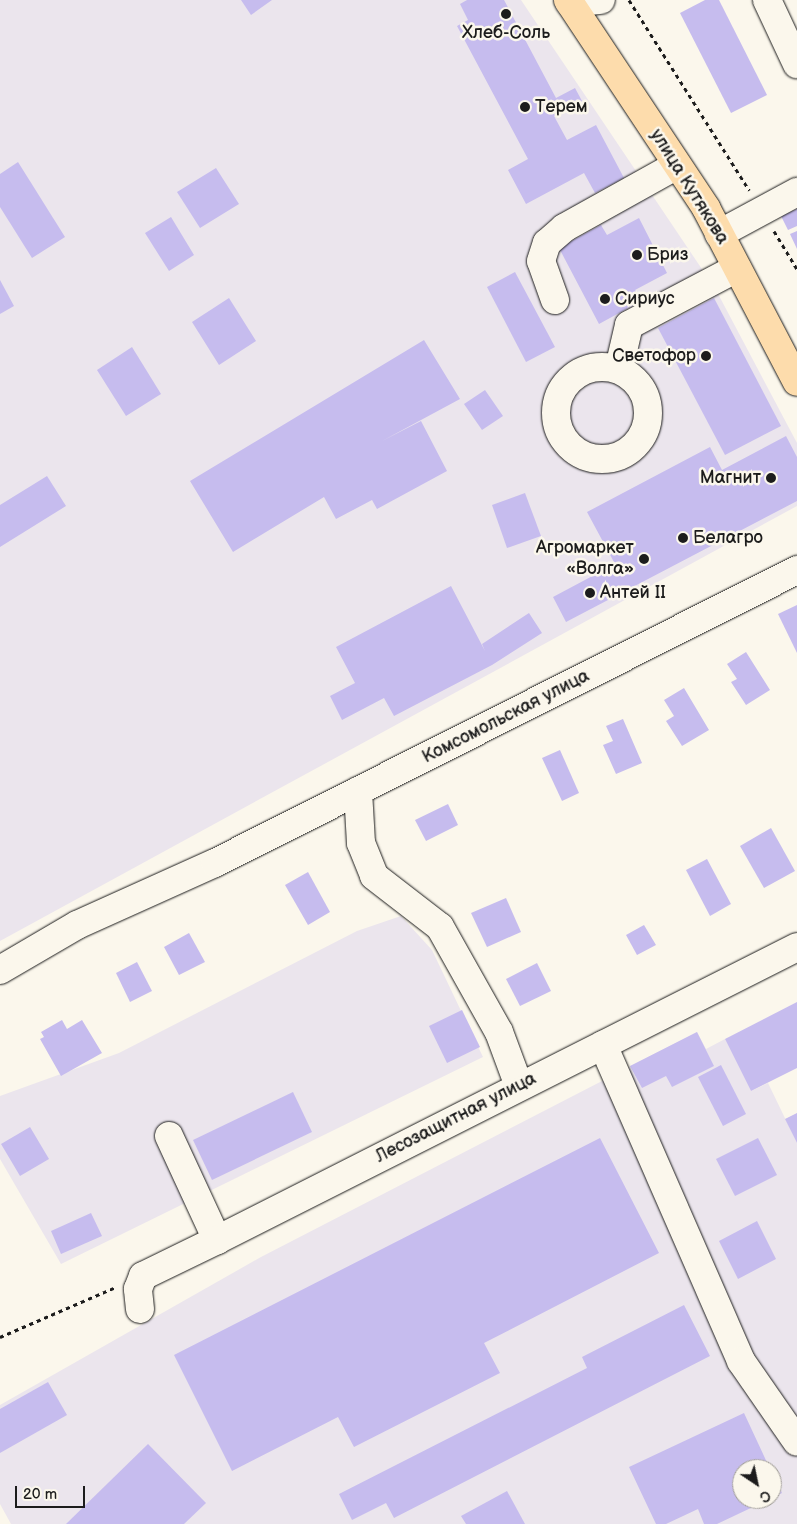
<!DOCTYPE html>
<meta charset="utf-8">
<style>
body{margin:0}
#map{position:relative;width:797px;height:1524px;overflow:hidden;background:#fbf7ec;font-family:"Balsamiq Sans",sans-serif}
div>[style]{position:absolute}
.built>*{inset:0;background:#ebe5ed}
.building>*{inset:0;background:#c6bcee}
.path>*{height:3px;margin-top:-1.5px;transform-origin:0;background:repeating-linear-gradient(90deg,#1c1c1c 0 4px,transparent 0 8px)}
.roads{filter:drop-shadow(0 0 1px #1c1c1c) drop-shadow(0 0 1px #1c1c1c)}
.minor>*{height:28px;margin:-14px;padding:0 14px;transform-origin:14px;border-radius:14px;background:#fbf7ec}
.minor>.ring{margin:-14px;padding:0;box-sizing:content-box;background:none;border:28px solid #fbf7ec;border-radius:50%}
.major>*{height:28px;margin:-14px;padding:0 14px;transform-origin:14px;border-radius:14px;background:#fddcac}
.dots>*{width:14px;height:14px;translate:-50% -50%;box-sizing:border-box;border:2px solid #fbf7ec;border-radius:50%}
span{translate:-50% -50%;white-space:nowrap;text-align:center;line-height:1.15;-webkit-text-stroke:5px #fbf7ec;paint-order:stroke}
.poi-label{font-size:18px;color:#1c1c1c}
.left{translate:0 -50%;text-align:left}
.right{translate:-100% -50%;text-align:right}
.street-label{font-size:18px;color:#1c1c1c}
.north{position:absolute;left:732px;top:1459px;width:50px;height:50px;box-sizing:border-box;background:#fbf7ec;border:1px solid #a29f99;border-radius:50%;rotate:146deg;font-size:14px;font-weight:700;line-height:20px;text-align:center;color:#1c1c1c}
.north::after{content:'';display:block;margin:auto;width:18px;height:22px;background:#1c1c1c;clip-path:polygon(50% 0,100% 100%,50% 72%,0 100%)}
.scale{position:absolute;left:15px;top:1486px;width:70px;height:22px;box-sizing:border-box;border:2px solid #1c1c1c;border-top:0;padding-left:6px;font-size:15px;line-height:18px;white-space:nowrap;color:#1c1c1c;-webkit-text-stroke:4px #fbf7ec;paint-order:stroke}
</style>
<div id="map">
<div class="built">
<div style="clip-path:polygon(0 0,521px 0,716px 290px,797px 443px,797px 506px,0 941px)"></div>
<div style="clip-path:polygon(401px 916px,432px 950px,483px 1057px,61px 1264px,0 1159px,0 1096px,119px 1053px,357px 931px)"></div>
<div style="clip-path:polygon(evenodd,697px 1032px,706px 1049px,725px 1039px,751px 1091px,768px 1083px,797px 1143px,797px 1524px,11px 1524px,0 1504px,0 1405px,261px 1257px,697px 1032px,742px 1469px,772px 1469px,772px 1499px,742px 1499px,742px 1469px)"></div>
</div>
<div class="building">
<div style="clip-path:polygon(241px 0,272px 0,251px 15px)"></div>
<div style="clip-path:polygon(467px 0,504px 0,556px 98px,575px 88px,582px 101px,554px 116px,567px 140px,596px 125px,624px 178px,595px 193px,584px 173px,526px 204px,508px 170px,528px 159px,457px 26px,468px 20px,460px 4px)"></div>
<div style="clip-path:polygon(705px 0,719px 0,767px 95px,731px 113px,680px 13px)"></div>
<div style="clip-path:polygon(18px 162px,65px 237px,32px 258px,0 207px,0 174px)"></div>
<div style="clip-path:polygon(216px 168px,239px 204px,200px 228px,177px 192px)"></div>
<div style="clip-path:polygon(797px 209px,797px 226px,788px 230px,781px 216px)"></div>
<div style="clip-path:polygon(171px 217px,194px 255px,169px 271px,145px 233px)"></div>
<div style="clip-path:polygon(639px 218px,667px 273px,635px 290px,641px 301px,599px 324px,559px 248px,601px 225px,607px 235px)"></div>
<div style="clip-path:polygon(797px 231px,797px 249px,790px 234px)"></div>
<div style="clip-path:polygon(515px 272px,555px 347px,526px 362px,487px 287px)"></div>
<div style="clip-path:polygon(0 280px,14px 306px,0 314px)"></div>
<div style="clip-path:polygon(229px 298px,256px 341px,219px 365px,192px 322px)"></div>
<div style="clip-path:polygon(714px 298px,781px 426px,725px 455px,658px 328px)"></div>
<div style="clip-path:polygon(424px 340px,460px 399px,382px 441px,421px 421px,447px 471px,377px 509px,372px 500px,336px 519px,324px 497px,233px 552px,190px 481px)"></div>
<div style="clip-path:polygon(132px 347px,161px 394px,126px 416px,97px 370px)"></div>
<div style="clip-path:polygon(485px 390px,503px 416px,482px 430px,464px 404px)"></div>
<div style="clip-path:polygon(786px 436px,797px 457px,797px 501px,566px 622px,553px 597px,615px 564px,587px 512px,710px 447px,722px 470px)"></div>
<div style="clip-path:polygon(47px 476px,66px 506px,0 547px,0 505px)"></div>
<div style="clip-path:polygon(525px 493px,541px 536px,507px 548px,492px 505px)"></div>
<div style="clip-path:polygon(451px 586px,485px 651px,482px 644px,529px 613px,542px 633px,492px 665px,394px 716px,384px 698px,342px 720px,330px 696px,355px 683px,336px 647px)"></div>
<div style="clip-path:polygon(797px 605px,797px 653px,778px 614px)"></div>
<div style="clip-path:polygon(746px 652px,770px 690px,746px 705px,731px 682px,737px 679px,727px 664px)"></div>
<div style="clip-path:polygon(684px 688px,709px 730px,682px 746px,666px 721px,674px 716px,664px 700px)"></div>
<div style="clip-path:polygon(623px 719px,642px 763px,616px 774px,603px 745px,613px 741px,606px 726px)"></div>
<div style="clip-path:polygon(560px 750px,579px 793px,562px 801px,542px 758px)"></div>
<div style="clip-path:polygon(448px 804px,458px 825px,426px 841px,415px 820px)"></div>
<div style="clip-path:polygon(771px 828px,795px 871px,764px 888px,740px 846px)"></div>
<div style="clip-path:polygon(707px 859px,731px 904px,710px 916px,686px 870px)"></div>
<div style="clip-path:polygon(308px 872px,330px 912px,308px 925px,285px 885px)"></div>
<div style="clip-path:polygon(506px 898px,521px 932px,487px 947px,471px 913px)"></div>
<div style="clip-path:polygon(644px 925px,656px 945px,637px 955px,626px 935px)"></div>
<div style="clip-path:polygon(189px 933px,205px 962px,179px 975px,164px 947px)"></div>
<div style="clip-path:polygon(137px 962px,152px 991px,130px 1002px,116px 973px)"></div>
<div style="clip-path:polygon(537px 963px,551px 991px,520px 1006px,506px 979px)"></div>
<div style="clip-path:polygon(797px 1002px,797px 1068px,751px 1091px,725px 1039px)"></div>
<div style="clip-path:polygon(462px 1010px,480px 1047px,447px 1063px,429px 1026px)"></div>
<div style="clip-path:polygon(62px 1020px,67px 1029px,82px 1020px,102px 1053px,61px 1076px,40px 1039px,44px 1037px,41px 1032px)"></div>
<div style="clip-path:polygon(697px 1032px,714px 1066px,672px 1087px,666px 1076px,642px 1088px,630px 1066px)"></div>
<div style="clip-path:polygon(721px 1065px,746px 1114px,723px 1126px,698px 1077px)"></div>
<div style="clip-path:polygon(293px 1092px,312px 1132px,212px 1180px,193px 1140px)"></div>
<div style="clip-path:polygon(797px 1113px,797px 1143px,785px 1119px)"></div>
<div style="clip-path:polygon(30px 1127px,49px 1159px,20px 1176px,1px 1144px)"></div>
<div style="clip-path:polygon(600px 1138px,659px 1253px,484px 1343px,500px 1373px,354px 1447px,338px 1417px,232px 1471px,174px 1355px)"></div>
<div style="clip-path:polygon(758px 1138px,777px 1175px,735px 1196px,716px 1159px)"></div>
<div style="clip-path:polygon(91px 1213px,102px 1236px,61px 1254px,51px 1231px)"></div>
<div style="clip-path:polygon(757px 1221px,776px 1259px,738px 1279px,719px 1241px)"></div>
<div style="clip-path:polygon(684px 1305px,710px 1356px,394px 1518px,386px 1503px,352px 1520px,339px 1494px,587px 1368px,582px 1357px)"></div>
<div style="clip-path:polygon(48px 1382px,67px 1415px,0 1453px,0 1409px)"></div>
<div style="clip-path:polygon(744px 1413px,770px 1469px,742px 1469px,742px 1499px,770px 1499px,717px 1524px,704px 1524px,698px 1509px,666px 1524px,656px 1524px,629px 1467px)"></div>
<div style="clip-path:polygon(148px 1444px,206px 1503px,184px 1524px,66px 1524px)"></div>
<div style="clip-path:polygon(772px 1472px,782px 1493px,772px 1498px)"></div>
<div style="clip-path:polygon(507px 1491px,525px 1524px,466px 1524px,461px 1516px)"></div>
</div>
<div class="path">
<div style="left:629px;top:0;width:225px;rotate:57.7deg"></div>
<div style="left:774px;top:231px;width:44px;rotate:58.8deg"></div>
<div style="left:0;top:1337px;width:124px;rotate:-23.3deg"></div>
</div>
<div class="roads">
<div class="minor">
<div style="left:767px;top:0;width:71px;rotate:64.9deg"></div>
<div style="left:570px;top:3px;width:31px;rotate:-6deg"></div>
<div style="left:719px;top:234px;width:89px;rotate:-28.3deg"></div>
<div style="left:555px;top:300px;width:41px;rotate:-109.7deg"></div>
<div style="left:541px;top:261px;width:19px;rotate:-72deg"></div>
<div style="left:547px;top:243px;width:23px;rotate:-41deg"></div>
<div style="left:564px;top:228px;width:129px;rotate:-29.1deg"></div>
<div class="ring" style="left:556px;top:367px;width:64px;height:64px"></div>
<div style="left:619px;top:368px;width:44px;rotate:-76.9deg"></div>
<div style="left:629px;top:325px;width:122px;rotate:-27.8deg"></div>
<div style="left:358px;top:791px;width:52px;rotate:86.7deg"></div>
<div style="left:361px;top:843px;width:35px;rotate:68deg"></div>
<div style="left:374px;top:876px;width:83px;rotate:37.7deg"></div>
<div style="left:440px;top:927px;width:120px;rotate:60.7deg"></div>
<div style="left:499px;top:1032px;width:58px;rotate:69.7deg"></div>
<div style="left:0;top:970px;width:89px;rotate:-30.3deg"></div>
<div style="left:77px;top:925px;width:151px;rotate:-24.2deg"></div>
<div style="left:215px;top:863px;width:652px;rotate:-26.72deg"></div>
<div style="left:603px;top:1045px;width:345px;rotate:66.4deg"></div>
<div style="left:741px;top:1361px;width:98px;rotate:55.3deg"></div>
<div style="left:169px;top:1136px;width:115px;rotate:65.2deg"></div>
<div style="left:217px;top:1240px;width:650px;rotate:-26.8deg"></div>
<div style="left:140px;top:1309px;width:20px;rotate:-96deg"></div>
<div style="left:138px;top:1289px;width:14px;rotate:-69deg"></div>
<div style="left:143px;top:1276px;width:82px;rotate:-25.9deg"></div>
</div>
<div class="major">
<div style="left:568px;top:0;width:250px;rotate:56.4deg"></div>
<div style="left:706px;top:208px;width:196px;rotate:62.4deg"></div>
</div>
</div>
<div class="dots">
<div style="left:506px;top:14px;background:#1c1c1c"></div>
<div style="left:525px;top:107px;background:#1c1c1c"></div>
<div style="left:637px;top:255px;background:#1c1c1c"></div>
<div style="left:605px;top:299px;background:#1c1c1c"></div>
<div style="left:706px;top:356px;background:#1c1c1c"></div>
<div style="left:771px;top:478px;background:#1c1c1c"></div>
<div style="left:683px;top:538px;background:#1c1c1c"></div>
<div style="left:644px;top:559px;background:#1c1c1c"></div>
<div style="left:590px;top:593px;background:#1c1c1c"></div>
</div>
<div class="poi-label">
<span style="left:506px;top:33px">Хлеб-Соль</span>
<span class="left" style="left:535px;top:107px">Терем</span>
<span class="left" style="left:647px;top:255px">Бриз</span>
<span class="left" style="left:615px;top:299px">Сириус</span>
<span class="right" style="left:696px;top:356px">Светофор</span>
<span class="right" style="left:761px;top:478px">Магнит</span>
<span class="left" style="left:693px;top:538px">Белагро</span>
<span class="right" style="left:634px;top:559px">Агромаркет<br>«Волга»</span>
<span class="left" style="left:600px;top:593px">Антей II</span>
</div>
<div class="street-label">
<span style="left:689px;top:187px;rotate:58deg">улица Кутякова</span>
<span style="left:506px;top:717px;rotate:-27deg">Комсомольская улица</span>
<span style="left:456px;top:1118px;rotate:-27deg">Лесозащитная улица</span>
</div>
<div class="north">С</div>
<div class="scale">20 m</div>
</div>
